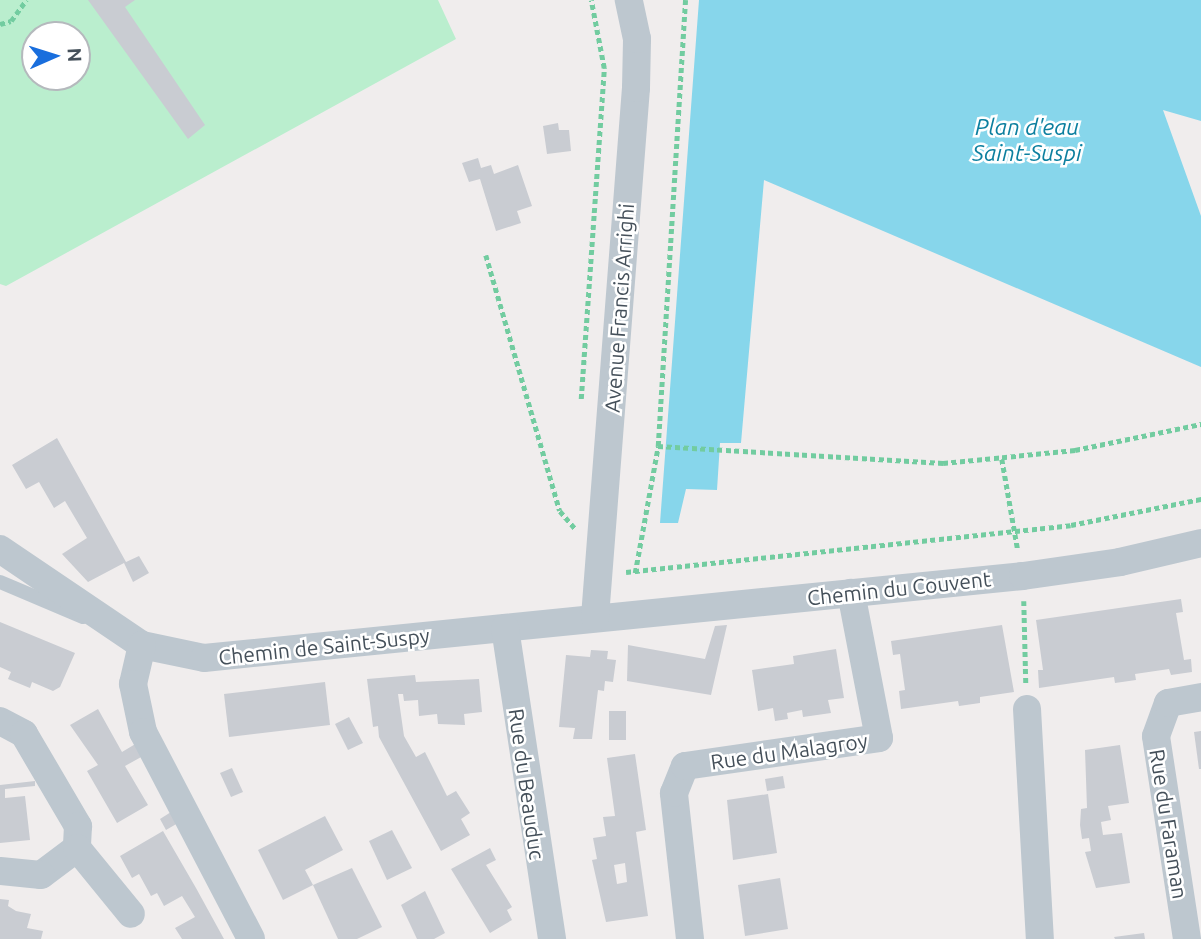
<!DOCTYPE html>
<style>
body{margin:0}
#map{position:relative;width:1201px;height:939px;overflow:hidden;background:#f0eded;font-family:Ubuntu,sans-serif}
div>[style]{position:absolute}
.green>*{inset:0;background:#baeece}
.water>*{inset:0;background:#87d6eb}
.building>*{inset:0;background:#c9ccd2}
.path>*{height:4.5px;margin-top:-2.25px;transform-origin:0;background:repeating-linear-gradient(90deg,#72cca0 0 5px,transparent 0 8.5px)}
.lane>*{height:14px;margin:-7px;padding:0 7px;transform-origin:7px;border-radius:7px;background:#bdc7cf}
.street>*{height:28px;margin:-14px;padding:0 14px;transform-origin:14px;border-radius:14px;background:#bdc7cf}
span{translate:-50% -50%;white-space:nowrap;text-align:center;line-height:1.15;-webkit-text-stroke:5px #fff;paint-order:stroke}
.street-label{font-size:21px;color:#45505a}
.water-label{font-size:23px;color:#0c7f9f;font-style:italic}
.north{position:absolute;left:21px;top:21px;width:70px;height:70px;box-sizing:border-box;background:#fff;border:2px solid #b5b9bd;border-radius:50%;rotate:87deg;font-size:19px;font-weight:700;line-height:28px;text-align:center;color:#45505a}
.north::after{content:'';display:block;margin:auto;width:24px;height:32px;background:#196edd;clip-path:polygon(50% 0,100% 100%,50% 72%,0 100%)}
</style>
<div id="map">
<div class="green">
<div style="clip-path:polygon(evenodd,0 0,438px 0,456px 39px,6px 286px,0 284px,0 0,35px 35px,77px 35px,77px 77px,35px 77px,35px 35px)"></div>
</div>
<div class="water">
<div style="clip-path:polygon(699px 0,1201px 0,1201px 121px,1163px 110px,1201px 216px,1201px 367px,764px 180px,741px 443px,720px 443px,717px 490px,686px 489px,678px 523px,660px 523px)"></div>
</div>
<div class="building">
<div style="clip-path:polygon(88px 0,135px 0,125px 7px,205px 125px,188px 139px)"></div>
<div style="clip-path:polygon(558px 123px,559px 130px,569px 130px,571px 151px,547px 154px,543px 126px)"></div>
<div style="clip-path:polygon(478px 158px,481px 168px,491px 165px,494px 174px,518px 165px,532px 206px,517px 211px,521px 223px,496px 231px,480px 179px,469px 182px,462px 163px)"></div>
<div style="clip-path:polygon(57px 438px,126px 562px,139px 556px,149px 573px,133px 582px,124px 563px,88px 582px,62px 554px,87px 538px,65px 501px,54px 508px,39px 482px,26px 489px,12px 465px)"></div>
<div style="clip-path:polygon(1181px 599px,1183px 612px,1176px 613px,1184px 660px,1191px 659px,1192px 672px,1171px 675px,1169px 669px,1135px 674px,1136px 680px,1115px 683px,1114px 677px,1039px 688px,1038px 670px,1043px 670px,1036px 620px)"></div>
<div style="clip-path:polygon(0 622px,75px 653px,60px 687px,53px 691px,32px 682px,30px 688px,8px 679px,11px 672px,0 667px)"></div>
<div style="clip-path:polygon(727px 625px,711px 695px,627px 681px,628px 645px,705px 659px,715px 626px)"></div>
<div style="clip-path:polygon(1002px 625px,1014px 692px,980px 697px,980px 703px,959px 706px,958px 701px,901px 709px,899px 691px,905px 690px,900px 654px,893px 655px,891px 641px)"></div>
<div style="clip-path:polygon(836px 649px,844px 698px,828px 700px,831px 713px,803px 717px,802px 710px,787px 713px,788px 719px,775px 721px,773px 708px,758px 711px,752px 670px,794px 664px,793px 656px)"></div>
<div style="clip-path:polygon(591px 650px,608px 651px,607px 659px,616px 660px,613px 682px,605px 681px,604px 691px,598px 690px,592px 739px,573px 739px,575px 728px,559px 727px,566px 655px,590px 657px)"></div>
<div style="clip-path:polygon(415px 675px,416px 682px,479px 679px,482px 712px,464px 714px,465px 725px,438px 724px,437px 714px,419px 716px,418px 700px,404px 701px,403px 694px,398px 694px,404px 736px,416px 757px,425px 752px,447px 796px,456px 791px,470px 813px,461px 819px,470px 835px,441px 851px,379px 737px,378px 726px,373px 727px,367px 679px)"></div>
<div style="clip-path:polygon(325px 682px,330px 725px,229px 737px,224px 694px)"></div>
<div style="clip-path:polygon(98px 709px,122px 752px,137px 743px,143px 756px,125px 766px,148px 805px,117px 823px,87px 771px,98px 765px,70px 725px)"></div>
<div style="clip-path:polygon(609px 711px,626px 711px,626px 740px,609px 740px)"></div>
<div style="clip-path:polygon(349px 717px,363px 743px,348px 750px,335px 724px)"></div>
<div style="clip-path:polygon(1201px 731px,1201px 769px,1199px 769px,1194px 732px)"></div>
<div style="clip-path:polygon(1120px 745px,1129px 803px,1108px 806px,1111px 820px,1101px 822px,1103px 835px,1122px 833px,1130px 883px,1096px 888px,1085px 852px,1091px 851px,1089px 838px,1082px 839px,1080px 825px,1081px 809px,1087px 808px,1085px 750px)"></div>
<div style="clip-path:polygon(evenodd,635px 754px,646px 830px,636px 832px,648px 916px,606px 922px,592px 860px,597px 859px,593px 838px,606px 836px,603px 817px,615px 816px,607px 758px,635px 754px,625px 863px,627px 882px,617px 884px,614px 865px,625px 863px)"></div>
<div style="clip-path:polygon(232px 768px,243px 792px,231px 797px,220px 773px)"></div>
<div style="clip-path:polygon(783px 776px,785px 788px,767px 791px,765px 779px)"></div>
<div style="clip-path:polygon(35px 781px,35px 786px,5px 789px,5px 798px,25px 796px,30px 840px,0 843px,0 785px)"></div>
<div style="clip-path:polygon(768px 794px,777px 853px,733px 860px,727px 800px)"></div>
<div style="clip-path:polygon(171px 812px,178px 823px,166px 830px,160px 819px)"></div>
<div style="clip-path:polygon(325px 816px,343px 850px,305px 870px,313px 885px,283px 900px,258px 850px)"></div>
<div style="clip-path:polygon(392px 830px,412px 868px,387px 880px,369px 841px)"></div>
<div style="clip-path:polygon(163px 831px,196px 888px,224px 939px,182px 939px,175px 928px,195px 917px,182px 896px,164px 906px,157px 893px,151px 896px,139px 874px,132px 878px,120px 856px)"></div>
<div style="clip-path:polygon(490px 848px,496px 860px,486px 865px,512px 907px,507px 910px,512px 920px,490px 933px,451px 869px)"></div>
<div style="clip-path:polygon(352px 868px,382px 927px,357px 939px,338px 939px,313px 885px)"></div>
<div style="clip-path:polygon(780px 878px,788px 929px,745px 936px,738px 885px)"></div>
<div style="clip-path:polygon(425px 891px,445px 933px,434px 939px,417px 939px,401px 905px)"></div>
<div style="clip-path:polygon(0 899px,9px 900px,8px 906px,16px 911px,31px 914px,27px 928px,43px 931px,41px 939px,0 939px)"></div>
<div style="clip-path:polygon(1144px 933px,1145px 939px,1115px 939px,1114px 937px)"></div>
</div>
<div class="path">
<div style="left:0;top:24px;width:11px;rotate:-15deg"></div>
<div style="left:11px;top:21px;width:26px;rotate:-54deg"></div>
<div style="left:486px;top:255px;width:266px;rotate:73.9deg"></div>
<div style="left:560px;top:511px;width:23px;rotate:49deg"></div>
<div style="left:581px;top:399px;width:332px;rotate:-86deg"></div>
<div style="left:604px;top:68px;width:69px;rotate:-100.8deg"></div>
<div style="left:658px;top:446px;width:286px;rotate:3.4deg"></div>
<div style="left:943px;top:463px;width:133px;rotate:-5.6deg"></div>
<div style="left:1075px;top:450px;width:129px;rotate:-11.7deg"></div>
<div style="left:1002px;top:459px;width:93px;rotate:80.1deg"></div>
<div style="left:626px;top:572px;width:447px;rotate:-6deg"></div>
<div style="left:1071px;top:525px;width:133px;rotate:-11.3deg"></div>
<div style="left:635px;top:573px;width:129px;rotate:-79.7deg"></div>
<div style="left:658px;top:446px;width:447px;rotate:-86.5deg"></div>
<div style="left:1024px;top:601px;width:83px;rotate:88.6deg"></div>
</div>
<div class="lane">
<div style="left:0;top:582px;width:90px;rotate:22.9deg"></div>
</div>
<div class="street">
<div style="left:0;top:549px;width:171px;rotate:34.1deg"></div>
<div style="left:142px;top:645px;width:63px;rotate:11.8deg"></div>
<div style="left:204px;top:658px;width:823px;rotate:-5.72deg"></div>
<div style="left:1023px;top:576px;width:98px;rotate:-8.2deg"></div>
<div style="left:1120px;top:562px;width:83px;rotate:-13.2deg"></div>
<div style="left:595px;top:617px;width:531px;rotate:-85.57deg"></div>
<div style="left:636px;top:88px;width:49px;rotate:-88.8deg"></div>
<div style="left:637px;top:39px;width:40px;rotate:-102deg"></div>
<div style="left:505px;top:628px;width:315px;rotate:81.4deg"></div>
<div style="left:142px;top:645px;width:40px;rotate:103deg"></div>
<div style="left:133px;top:684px;width:49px;rotate:78.2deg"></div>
<div style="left:143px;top:732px;width:233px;rotate:62.4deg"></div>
<div style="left:1027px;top:709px;width:230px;rotate:86.8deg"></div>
<div style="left:0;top:721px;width:27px;rotate:28deg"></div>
<div style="left:24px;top:734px;width:107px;rotate:59.6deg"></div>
<div style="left:78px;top:826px;width:22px;rotate:93deg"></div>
<div style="left:77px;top:848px;width:45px;rotate:143.1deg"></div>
<div style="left:41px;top:875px;width:41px;rotate:-174.4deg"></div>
<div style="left:77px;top:848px;width:85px;rotate:50.7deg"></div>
<div style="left:690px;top:939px;width:147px;rotate:-96.3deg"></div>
<div style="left:674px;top:793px;width:29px;rotate:-68deg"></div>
<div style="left:685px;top:766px;width:196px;rotate:-8.2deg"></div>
<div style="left:879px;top:738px;width:148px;rotate:-100.9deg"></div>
<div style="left:1187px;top:939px;width:205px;rotate:-98.7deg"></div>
<div style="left:1156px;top:736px;width:35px;rotate:-70deg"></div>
<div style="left:1168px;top:703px;width:34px;rotate:-10deg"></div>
</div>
<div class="street-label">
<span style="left:619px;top:308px;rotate:-86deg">Avenue Francis Arrighi</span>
<span style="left:899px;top:588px;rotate:-6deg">Chemin du Couvent</span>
<span style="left:324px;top:646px;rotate:-6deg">Chemin de Saint-Suspy</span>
<span style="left:789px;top:751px;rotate:-8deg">Rue du Malagroy</span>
<span style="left:527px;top:784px;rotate:82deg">Rue du Beauduc</span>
<span style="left:1169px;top:824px;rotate:81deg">Rue du Faraman</span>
</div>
<div class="water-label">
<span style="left:1027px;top:140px">Plan d'eau<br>Saint-Suspi</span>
</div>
<div class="north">N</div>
</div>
